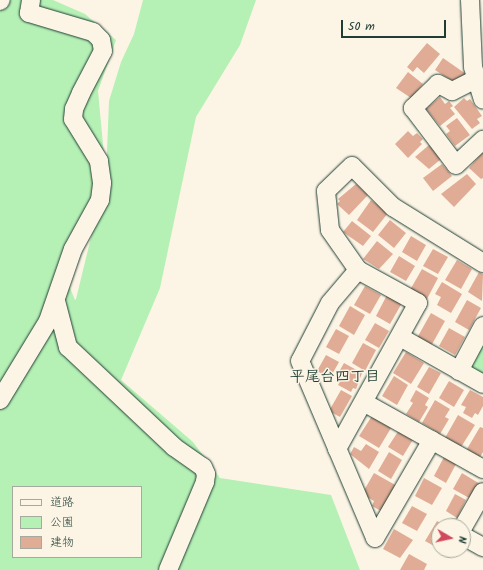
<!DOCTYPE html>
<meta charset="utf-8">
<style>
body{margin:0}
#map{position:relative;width:483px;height:570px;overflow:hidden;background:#fcf5e5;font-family:Kalam,"Klee One",sans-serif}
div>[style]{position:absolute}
.green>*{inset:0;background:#b5f0b5}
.building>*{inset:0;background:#e1ac95}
.roads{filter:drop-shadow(0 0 1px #1f3d34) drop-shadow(0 0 1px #1f3d34)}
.minor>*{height:18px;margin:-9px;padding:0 9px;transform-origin:9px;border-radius:9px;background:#fcf5e5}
span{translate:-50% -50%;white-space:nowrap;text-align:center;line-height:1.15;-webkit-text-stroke:3px #fcf5e5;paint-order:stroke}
.neighbourhood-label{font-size:15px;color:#1f3d34;font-weight:700}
.legend{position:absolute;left:12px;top:486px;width:130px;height:72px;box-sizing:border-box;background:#fcf5e5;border:1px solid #a4ab9e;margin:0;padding:5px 7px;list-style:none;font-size:12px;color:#1f3d34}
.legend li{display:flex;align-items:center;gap:8px;height:20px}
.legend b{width:20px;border:1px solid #a4ab9e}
.north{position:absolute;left:431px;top:518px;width:40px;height:40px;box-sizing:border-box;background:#fcf5e5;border:1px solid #a4ab9e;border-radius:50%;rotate:99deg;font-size:11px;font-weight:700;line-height:16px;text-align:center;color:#1f3d34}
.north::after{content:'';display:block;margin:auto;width:14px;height:18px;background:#d1495b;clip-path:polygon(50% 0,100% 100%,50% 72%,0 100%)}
.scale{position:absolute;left:341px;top:20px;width:105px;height:18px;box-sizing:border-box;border:2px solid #1f3d34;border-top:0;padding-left:5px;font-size:12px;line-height:14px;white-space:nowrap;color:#1f3d34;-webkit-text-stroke:3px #fcf5e5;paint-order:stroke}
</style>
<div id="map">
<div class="green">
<div style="clip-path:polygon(evenodd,0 0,53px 0,85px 14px,116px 40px,98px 91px,106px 176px,109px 101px,121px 62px,134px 34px,143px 0,256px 0,240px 45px,196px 117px,160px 288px,121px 380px,193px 442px,220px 478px,331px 495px,360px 570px,0 570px,0 0,95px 221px,76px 299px,75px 300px,68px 283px,95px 221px,0 0,13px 487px,141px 487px,141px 557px,13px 557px,13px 487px)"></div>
<div style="clip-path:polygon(483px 335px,483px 384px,459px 371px)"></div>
</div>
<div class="building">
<div style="clip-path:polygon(427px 43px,440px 54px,424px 73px,417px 67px,413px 72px,407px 67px)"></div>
<div style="clip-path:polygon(443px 58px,466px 74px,457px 84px,435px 70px)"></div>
<div style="clip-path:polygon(408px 72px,423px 84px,411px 98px,396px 88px)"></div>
<div style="clip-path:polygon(440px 97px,445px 104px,449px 101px,453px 106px,450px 108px,455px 114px,440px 126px,426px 109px)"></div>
<div style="clip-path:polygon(464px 98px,467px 101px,470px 99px,482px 116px,477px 119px,480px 123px,472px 129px,454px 107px)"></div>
<div style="clip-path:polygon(457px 118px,470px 135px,455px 146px,446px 134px,450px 131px,446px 126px)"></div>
<div style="clip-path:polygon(408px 131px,413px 136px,417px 133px,423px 139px,420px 142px,422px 144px,408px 158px,395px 144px)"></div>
<div style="clip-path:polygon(429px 145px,441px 159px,429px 169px,415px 157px)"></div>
<div style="clip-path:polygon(483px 152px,483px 178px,481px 179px,469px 168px)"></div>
<div style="clip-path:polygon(442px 164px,452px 176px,433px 191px,423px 178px)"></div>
<div style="clip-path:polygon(467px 174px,476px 184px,454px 207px,441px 194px)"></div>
<div style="clip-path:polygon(356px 184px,368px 195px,349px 215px,337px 204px,340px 201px,338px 199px)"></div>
<div style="clip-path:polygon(371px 200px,388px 213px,373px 232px,357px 220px)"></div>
<div style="clip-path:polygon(390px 220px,406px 233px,394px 248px,378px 235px)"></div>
<div style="clip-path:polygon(352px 221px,371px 236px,363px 246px,343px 232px)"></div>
<div style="clip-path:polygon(411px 236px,426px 245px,417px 261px,402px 252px)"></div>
<div style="clip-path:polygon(377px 241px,393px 254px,379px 269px,363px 259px)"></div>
<div style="clip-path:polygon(433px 249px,448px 257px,438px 274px,423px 266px)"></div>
<div style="clip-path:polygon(399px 256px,415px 266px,406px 281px,390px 272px)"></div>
<div style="clip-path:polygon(457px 260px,472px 269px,461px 289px,445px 280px)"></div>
<div style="clip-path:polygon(422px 269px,438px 278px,427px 299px,410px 290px)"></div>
<div style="clip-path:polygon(479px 272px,483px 274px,482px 301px,468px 292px)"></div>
<div style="clip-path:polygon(442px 282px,462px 294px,451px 313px,437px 305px,441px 297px,435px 294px)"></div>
<div style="clip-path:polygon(365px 286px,381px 295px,370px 314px,354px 305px)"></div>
<div style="clip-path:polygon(387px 295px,402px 303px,390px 324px,376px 316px)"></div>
<div style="clip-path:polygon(467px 300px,481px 308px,469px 330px,455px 322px)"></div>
<div style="clip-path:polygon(350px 306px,365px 315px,354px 335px,339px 326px)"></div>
<div style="clip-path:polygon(431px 313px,445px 321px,431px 346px,417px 338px)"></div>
<div style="clip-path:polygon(375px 323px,389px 331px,379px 348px,365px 340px)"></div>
<div style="clip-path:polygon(449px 328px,465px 337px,455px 355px,439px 346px)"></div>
<div style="clip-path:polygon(336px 329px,349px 336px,339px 354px,326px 347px)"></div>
<div style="clip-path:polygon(363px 343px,376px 350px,365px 371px,352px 363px)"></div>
<div style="clip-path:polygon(406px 352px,424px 363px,411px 384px,393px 373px)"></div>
<div style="clip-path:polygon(326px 355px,339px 362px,330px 378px,317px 371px)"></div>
<div style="clip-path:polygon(344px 363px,362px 373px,356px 389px,353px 388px,351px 392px,338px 385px,345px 373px,340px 370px)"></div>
<div style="clip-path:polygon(429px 367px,441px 373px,429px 394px,417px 387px)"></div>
<div style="clip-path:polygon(394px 376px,408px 385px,397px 405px,382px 396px)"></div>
<div style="clip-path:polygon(449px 381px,464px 390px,454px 407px,439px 398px)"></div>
<div style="clip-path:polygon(341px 390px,352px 396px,340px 417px,329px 411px)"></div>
<div style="clip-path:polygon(416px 390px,429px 398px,425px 405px,428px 407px,419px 422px,406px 414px,413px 403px,410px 401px)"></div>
<div style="clip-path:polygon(470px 390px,483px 397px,483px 406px,478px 415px,475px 413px,472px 418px,463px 413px,466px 407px,461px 405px)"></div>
<div style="clip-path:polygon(435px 400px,450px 409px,445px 417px,449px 419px,440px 434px,422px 423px)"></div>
<div style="clip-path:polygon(458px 415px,475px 425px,461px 447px,445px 438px)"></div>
<div style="clip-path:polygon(372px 416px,391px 428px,379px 448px,359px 436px)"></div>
<div style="clip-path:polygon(480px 427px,483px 428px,483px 452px,480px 457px,467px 449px)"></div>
<div style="clip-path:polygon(399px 430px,414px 438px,403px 456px,388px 447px)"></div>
<div style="clip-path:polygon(366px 444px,379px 452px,369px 469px,350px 454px,354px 447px,361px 451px)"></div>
<div style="clip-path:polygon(389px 452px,402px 460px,391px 479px,378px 471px)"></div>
<div style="clip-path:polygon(444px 457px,456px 464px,446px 483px,434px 476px)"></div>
<div style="clip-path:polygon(374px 473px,397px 486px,383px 512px,372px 506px,374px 501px,362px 494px)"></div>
<div style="clip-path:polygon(462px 473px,480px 484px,471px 499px,453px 489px)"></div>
<div style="clip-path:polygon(424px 478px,442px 488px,432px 505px,415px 496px)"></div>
<div style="clip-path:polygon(455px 494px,466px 500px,457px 518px,446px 511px)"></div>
<div style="clip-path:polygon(412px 506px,427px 514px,417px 531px,402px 523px)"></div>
<div style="clip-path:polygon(437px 521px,446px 526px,439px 526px,439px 542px,436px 547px,425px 541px)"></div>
<div style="clip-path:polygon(394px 529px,413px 540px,400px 558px,383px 549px)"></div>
<div style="clip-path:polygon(409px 554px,427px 564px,424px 570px,400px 570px)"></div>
</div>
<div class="roads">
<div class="minor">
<div style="left:470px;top:0;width:67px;rotate:87.4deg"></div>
<div style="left:473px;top:67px;width:34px;rotate:73deg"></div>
<div style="left:0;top:1px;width:1px;rotate:-45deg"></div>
<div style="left:476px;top:79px;width:27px;rotate:153deg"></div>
<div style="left:452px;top:91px;width:16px;rotate:-153deg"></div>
<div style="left:438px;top:84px;width:35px;rotate:136deg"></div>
<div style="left:413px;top:108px;width:71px;rotate:53deg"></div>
<div style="left:456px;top:165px;width:37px;rotate:-43deg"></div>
<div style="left:358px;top:270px;width:43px;rotate:130.3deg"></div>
<div style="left:330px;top:303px;width:65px;rotate:117.3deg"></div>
<div style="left:300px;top:361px;width:192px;rotate:67deg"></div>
<div style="left:56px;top:301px;width:48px;rotate:75.4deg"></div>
<div style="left:68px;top:347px;width:146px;rotate:43.3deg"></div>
<div style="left:174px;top:447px;width:35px;rotate:35deg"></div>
<div style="left:203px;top:467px;width:8px;rotate:67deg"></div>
<div style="left:206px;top:474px;width:8px;rotate:97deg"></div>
<div style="left:205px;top:482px;width:95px;rotate:112.8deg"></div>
<div style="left:400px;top:337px;width:95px;rotate:29.5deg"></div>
<div style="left:459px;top:371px;width:51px;rotate:-61.9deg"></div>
<div style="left:0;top:400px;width:92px;rotate:-58.7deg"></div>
<div style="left:48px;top:321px;width:76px;rotate:-70.9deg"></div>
<div style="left:73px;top:249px;width:56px;rotate:-61.1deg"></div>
<div style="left:100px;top:200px;width:17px;rotate:-83deg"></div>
<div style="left:102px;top:183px;width:22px;rotate:-98deg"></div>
<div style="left:99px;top:161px;width:49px;rotate:-121.8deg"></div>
<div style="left:73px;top:119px;width:10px;rotate:-84deg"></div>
<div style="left:74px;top:109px;width:17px;rotate:-66deg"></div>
<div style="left:81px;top:93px;width:47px;rotate:-62.4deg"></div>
<div style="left:103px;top:51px;width:11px;rotate:-100deg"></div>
<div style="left:101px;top:40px;width:11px;rotate:-135deg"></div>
<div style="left:93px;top:32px;width:67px;rotate:-163.5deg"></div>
<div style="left:29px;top:13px;width:13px;rotate:-81deg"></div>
<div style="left:365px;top:403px;width:135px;rotate:29.2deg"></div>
<div style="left:337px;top:449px;width:167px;rotate:-61deg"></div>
<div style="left:418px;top:303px;width:68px;rotate:-151.2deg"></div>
<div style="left:358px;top:270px;width:49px;rotate:-125deg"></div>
<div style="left:330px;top:230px;width:39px;rotate:-96deg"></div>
<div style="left:326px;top:191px;width:36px;rotate:-44deg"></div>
<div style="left:352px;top:166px;width:58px;rotate:45deg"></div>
<div style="left:393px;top:207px;width:106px;rotate:31.9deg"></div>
<div style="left:463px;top:527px;width:40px;rotate:-60.3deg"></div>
<div style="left:463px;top:536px;width:23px;rotate:29deg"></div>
<div style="left:375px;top:538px;width:113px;rotate:-59.8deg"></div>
</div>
</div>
<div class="neighbourhood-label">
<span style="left:335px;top:378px">平尾台四丁目</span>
</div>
<ul class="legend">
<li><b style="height:5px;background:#fcf5e5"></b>道路</li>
<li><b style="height:11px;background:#b5f0b5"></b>公園</li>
<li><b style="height:11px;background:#e1ac95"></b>建物</li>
</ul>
<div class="north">N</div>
<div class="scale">50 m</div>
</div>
